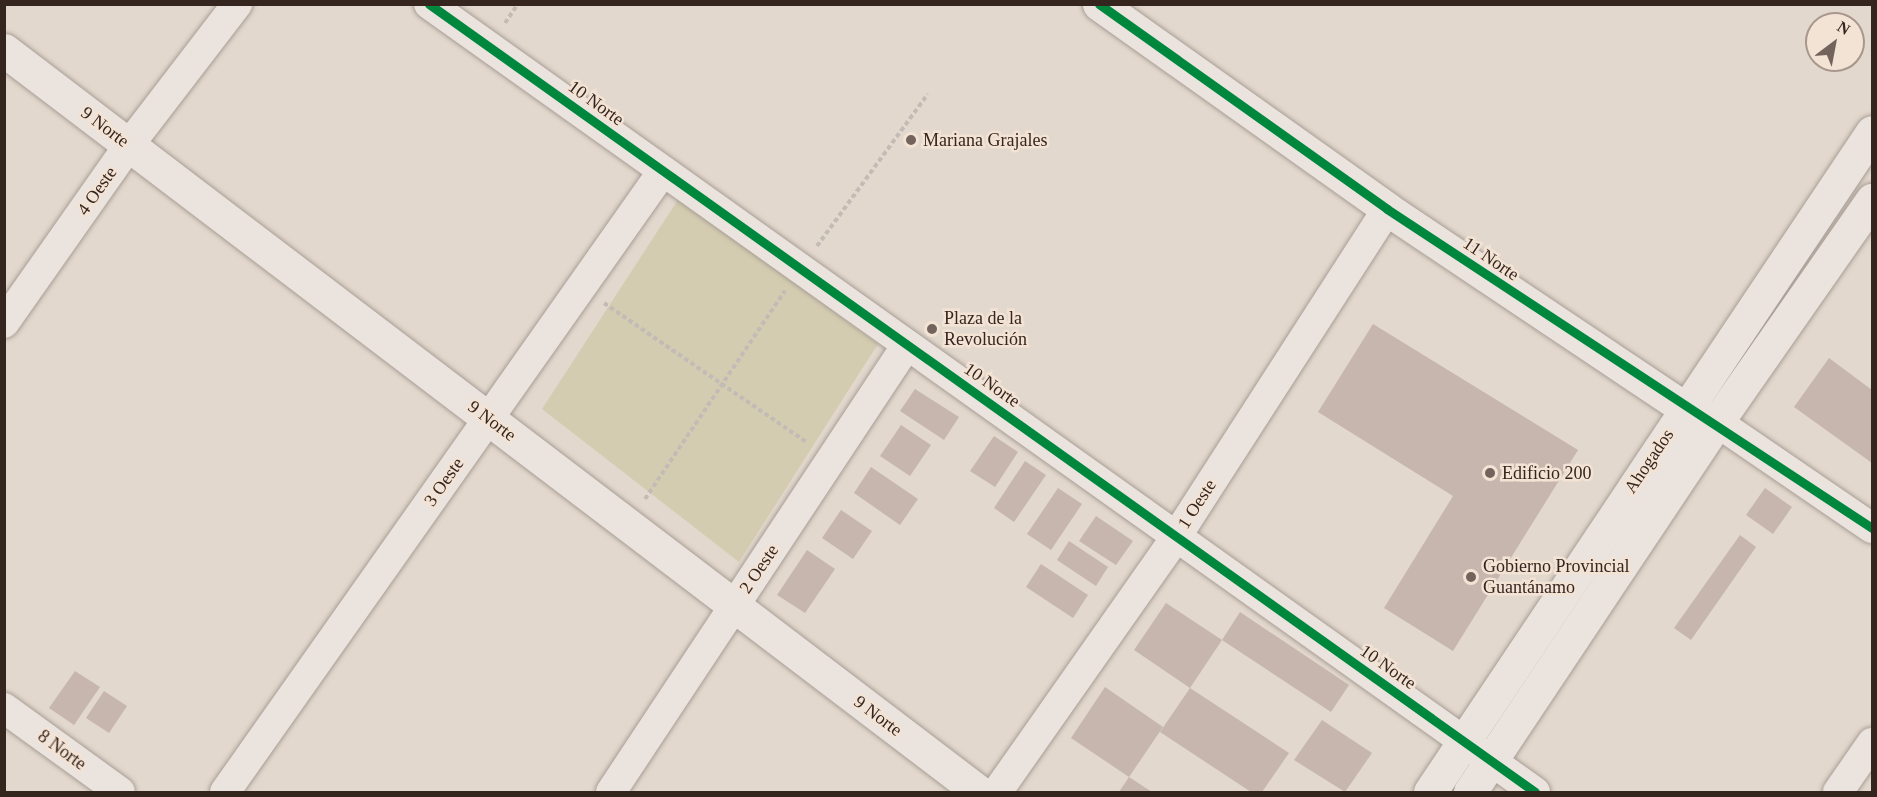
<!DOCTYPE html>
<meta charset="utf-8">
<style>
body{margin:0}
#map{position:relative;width:1877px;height:797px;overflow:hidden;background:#e3d8cd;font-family:"Times New Roman",serif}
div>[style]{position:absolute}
.green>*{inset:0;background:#d4ccb0}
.building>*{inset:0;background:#c6b6ae}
.path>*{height:4px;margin-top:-2px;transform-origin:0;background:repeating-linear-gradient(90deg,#c3bbb5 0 4.5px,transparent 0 7.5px)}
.roads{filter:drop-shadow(0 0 2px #a89e96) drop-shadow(0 0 2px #a89e96)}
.street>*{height:30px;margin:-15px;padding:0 15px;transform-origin:15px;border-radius:15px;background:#ebe4de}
.secondary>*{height:33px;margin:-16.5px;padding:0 16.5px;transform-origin:16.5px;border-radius:16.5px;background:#ebe4de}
.cycleway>*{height:9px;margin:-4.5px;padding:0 4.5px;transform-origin:4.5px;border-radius:4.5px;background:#00873e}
.dots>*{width:16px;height:16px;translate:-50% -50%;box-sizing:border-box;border:3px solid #f3e3d4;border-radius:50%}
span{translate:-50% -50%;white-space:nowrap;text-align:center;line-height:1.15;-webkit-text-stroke:5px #f3e3d4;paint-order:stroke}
.street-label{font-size:18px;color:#35251f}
.poi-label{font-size:18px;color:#35251f}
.left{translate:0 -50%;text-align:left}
.frame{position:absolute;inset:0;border:6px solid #35251f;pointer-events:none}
.north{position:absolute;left:1805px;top:12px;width:60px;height:60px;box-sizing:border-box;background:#f3e3d4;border:2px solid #a7978c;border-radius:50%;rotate:32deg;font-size:16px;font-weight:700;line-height:24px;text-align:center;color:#35251f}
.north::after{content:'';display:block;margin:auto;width:21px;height:27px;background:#72645c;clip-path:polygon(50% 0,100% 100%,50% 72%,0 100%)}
</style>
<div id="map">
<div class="green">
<div style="clip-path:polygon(679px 198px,878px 344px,739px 562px,542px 409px)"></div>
</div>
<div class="building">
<div style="clip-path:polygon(1373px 324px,1578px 450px,1453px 651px,1384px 608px,1453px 496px,1318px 412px)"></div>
<div style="clip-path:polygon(1829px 358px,1872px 390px,1872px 463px,1794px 407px)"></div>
<div style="clip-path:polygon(915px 389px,959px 417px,944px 440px,900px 411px)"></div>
<div style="clip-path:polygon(901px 425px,931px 445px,910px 476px,880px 456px)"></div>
<div style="clip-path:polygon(994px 436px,1018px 452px,995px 487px,970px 471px)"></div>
<div style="clip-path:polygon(1025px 461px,1046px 475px,1014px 522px,994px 508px)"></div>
<div style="clip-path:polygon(871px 467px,918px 499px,900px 525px,854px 493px)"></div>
<div style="clip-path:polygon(1058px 488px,1082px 504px,1051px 550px,1027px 534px)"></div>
<div style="clip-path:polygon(1765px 488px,1792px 507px,1773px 534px,1746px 515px)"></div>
<div style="clip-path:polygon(841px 510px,872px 531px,853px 559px,822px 538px)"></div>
<div style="clip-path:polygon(1096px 516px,1133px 541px,1116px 565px,1079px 541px)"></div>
<div style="clip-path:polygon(1740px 535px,1756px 547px,1691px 640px,1674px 628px)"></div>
<div style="clip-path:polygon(1069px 541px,1108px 567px,1096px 586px,1057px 560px)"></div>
<div style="clip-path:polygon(807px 550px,835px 569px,805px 613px,777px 595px)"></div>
<div style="clip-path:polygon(1041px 564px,1088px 595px,1073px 618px,1026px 587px)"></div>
<div style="clip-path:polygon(1166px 603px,1222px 640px,1190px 688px,1134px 650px)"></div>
<div style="clip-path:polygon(1240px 612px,1349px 685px,1331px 712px,1222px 640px)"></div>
<div style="clip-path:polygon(75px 671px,100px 687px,74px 725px,49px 708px)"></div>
<div style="clip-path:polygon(1105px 687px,1163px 727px,1129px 777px,1071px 738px)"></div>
<div style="clip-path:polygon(1190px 688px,1289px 753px,1262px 792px,1251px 792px,1160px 732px)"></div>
<div style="clip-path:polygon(104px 691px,127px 706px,109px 733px,86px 718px)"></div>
<div style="clip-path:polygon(1322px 720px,1372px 753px,1345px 792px,1294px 760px)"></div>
<div style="clip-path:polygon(1129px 777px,1152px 792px,1119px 792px)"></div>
</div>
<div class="path">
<div style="left:505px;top:23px;width:23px;rotate:-56deg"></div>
<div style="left:817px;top:246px;width:188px;rotate:-53.9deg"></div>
<div style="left:604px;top:303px;width:247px;rotate:34.5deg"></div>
<div style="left:645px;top:499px;width:251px;rotate:-56.1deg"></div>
</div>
<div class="roads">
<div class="street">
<div style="left:429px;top:4px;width:1358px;rotate:35.47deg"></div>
<div style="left:4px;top:323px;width:218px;rotate:-54.9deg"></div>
<div style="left:129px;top:145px;width:178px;rotate:-52.5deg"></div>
<div style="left:1717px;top:422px;width:188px;rotate:34.4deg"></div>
<div style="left:4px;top:708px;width:143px;rotate:35.9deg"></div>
<div style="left:225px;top:792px;width:760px;rotate:-54.8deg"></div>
<div style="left:611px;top:792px;width:536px;rotate:-56.49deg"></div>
<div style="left:997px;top:792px;width:312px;rotate:-54.9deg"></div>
<div style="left:1176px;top:537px;width:390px;rotate:-57.2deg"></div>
<div style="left:1838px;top:792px;width:60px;rotate:-55.2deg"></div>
</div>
<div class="secondary">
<div style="left:1099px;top:4px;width:354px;rotate:35.4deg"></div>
<div style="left:1387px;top:209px;width:358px;rotate:33.8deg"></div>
<div style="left:1684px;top:408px;width:36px;rotate:23deg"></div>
<div style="left:4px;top:50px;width:1225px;rotate:37.27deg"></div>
<div style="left:1430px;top:792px;width:794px;rotate:-56.19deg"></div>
<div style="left:1470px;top:792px;width:445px;rotate:-56.3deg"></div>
<div style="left:1717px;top:422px;width:271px;rotate:-55.1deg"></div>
</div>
</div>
<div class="cycleway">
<div style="left:429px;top:4px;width:1358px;rotate:35.47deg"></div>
<div style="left:1099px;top:4px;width:354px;rotate:35.4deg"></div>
<div style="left:1387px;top:209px;width:581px;rotate:33.33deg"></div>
</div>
<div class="dots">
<div style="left:911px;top:140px;background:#72645c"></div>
<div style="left:932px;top:329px;background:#72645c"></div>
<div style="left:1490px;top:473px;background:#72645c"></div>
<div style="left:1471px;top:577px;background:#72645c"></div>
</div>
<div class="street-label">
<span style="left:596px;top:103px;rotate:36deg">10 Norte</span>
<span style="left:105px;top:127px;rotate:37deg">9 Norte</span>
<span style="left:97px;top:191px;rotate:-55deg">4 Oeste</span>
<span style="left:1491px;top:259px;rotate:34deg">11 Norte</span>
<span style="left:992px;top:385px;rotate:35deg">10 Norte</span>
<span style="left:492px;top:421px;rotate:37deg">9 Norte</span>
<span style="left:1649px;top:461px;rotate:-56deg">Ahogados</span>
<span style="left:444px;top:482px;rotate:-55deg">3 Oeste</span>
<span style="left:1197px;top:504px;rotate:-57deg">1 Oeste</span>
<span style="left:759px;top:569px;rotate:-56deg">2 Oeste</span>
<span style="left:1388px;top:667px;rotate:35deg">10 Norte</span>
<span style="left:878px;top:716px;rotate:37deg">9 Norte</span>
<span style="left:62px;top:750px;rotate:36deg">8 Norte</span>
</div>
<div class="poi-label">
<span class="left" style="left:923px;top:140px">Mariana Grajales</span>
<span class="left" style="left:944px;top:329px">Plaza de la<br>Revolución</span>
<span class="left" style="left:1502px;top:473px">Edificio 200</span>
<span class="left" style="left:1483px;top:577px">Gobierno Provincial<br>Guantánamo</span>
</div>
<div class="frame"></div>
<div class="north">N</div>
</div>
